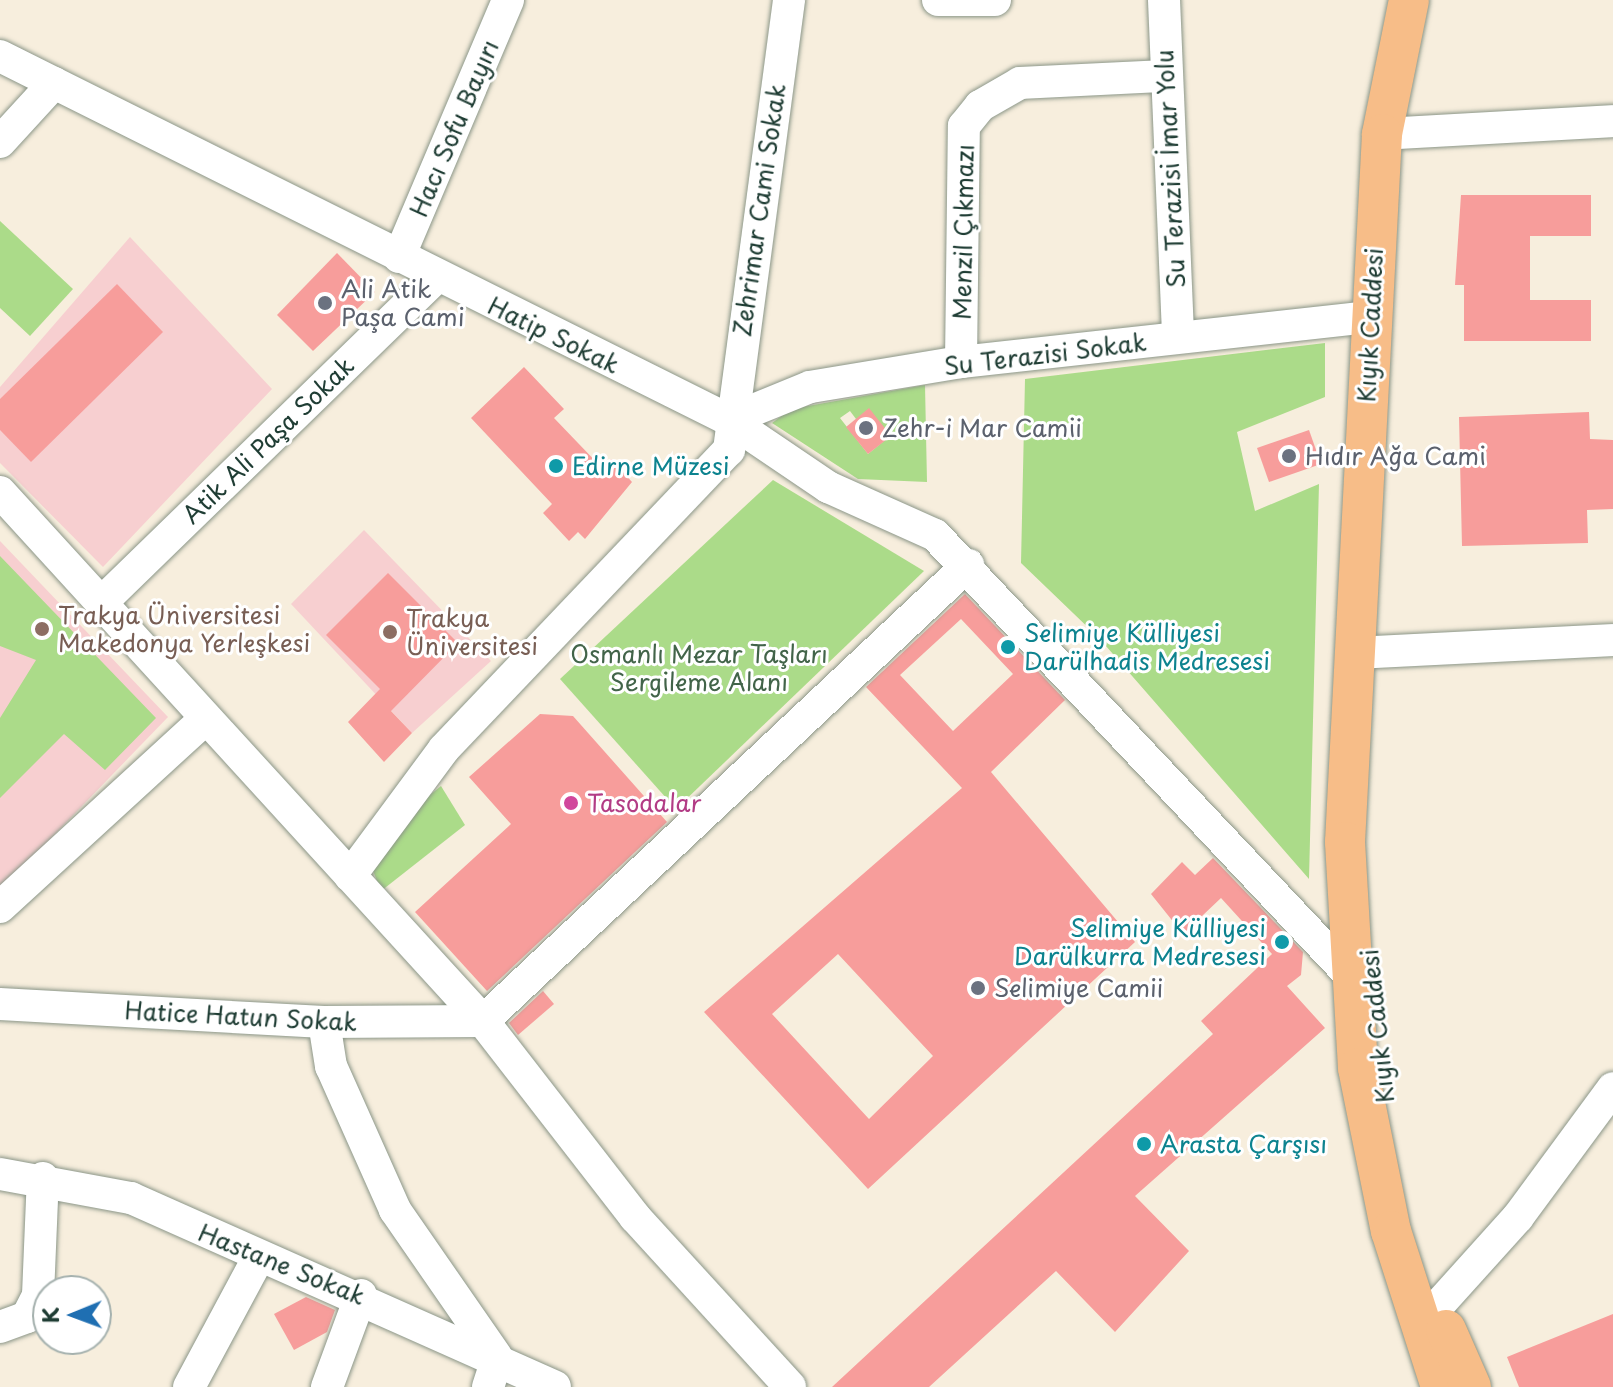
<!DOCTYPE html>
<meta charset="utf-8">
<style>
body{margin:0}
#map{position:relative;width:1613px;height:1387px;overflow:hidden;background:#f7eedd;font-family:"Playpen Sans",sans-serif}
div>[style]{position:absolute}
.built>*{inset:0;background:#f7cfd0}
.green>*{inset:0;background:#abdb89}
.building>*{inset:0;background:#f79d9b}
.roads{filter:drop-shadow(0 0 2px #8b9688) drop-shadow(0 0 2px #8b9688)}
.minor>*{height:32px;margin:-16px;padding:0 16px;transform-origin:16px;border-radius:16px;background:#fff}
.major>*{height:40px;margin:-20px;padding:0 20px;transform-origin:20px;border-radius:20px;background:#f7bd88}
.dots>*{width:22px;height:22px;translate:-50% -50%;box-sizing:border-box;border:4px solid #fff;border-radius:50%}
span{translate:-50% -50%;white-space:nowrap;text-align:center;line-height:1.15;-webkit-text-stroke:6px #fff;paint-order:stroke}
.street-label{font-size:24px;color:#1f3d34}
.worship-label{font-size:24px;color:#5b616d}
.left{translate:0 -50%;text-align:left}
.culture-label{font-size:24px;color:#0d838f}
.right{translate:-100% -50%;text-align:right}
.education-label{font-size:24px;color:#785e54}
.park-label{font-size:24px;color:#426449}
.hotel-label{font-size:24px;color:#b23c85}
.north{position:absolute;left:32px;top:1275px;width:80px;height:80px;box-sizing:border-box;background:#fff;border:2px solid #a5b1ae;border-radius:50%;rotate:269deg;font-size:22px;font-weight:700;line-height:32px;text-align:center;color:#1f3d34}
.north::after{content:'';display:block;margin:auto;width:28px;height:36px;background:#1f6fb2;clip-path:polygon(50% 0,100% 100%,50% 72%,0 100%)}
</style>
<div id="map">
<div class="built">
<div style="clip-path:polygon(130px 237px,272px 389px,103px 567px,0 463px,0 387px)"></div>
<div style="clip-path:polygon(364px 530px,491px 661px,412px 733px,291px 604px)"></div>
<div style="clip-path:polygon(0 541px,168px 717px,0 891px)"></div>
</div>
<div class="green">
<div style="clip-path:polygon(0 221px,73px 289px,30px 336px,0 308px)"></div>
<div style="clip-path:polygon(1325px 343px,1325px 397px,1237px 432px,1255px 511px,1319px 484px,1309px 879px,1099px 638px,1021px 563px,1025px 379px)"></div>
<div style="clip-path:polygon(evenodd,925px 385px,927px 482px,858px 479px,772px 423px,791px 409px,925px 385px,850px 411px,856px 419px,890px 436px,868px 454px,840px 418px,850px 411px)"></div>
<div style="clip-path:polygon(773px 480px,924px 571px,676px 809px,560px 679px)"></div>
<div style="clip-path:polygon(0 556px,156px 718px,105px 770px,64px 734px,0 798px,0 718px,36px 660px,0 646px)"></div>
<div style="clip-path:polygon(441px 786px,465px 825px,381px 891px,364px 848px)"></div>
</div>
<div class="building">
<div style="clip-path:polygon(1461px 195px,1591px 195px,1591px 236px,1530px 236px,1530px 300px,1591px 300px,1591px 341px,1464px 341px,1464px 285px,1455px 285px)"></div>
<div style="clip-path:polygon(337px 253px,375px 292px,313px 351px,277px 315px)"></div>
<div style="clip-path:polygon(117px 284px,163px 332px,31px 462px,0 430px,0 399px)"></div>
<div style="clip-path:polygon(524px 367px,564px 409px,554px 418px,602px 468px,611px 459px,632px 482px,585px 539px,578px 532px,569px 541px,543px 513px,552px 504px,471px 418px)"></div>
<div style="clip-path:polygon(869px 408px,891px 436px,868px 454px,846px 427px)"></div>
<div style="clip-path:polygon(1589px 412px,1590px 439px,1613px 440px,1613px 509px,1587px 510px,1588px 543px,1462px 546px,1459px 417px)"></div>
<div style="clip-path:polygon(1309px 430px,1321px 464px,1269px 482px,1257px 448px)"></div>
<div style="clip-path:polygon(388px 573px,458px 643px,391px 711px,412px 733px,384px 762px,348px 722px,380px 689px,326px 635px)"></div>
<div style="clip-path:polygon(evenodd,965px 594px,1065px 700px,991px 772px,1135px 942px,868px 1189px,704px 1012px,962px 788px,866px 687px,965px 594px,961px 619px,1013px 674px,953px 731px,900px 675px,961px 619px,965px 594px,838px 954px,933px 1056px,869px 1119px,772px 1014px,838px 954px)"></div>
<div style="clip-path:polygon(540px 714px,573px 716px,667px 822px,487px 991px,415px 912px,511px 824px,469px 777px)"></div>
<div style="clip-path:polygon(1213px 858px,1303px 952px,1301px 975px,1287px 986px,1325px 1028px,1135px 1196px,1189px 1251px,1115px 1332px,1056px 1271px,929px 1387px,832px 1387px,1213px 1034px,1201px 1021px,1272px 954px,1221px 898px,1183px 934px,1151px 894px,1182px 862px,1195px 875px)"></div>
<div style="clip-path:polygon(543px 991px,554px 1004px,518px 1035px,509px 1023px)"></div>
<div style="clip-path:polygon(306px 1297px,335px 1310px,327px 1332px,294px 1350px,274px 1314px)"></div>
<div style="clip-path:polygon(1613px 1314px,1613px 1387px,1519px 1387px,1507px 1357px)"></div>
</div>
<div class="roads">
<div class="minor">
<div style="left:938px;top:0;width:57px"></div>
<div style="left:1164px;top:0;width:337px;rotate:87.6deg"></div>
<div style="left:0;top:56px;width:815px;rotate:26.53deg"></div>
<div style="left:729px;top:420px;width:120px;rotate:34.1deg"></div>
<div style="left:828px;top:487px;width:117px;rotate:24.2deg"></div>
<div style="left:935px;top:535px;width:603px;rotate:46.68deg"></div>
<div style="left:1382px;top:134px;width:231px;rotate:-3.2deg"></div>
<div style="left:0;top:142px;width:80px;rotate:-47.5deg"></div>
<div style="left:399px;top:257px;width:279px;rotate:-67deg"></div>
<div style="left:961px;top:362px;width:236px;rotate:-89.3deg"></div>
<div style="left:964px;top:126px;width:26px;rotate:-51deg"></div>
<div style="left:980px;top:106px;width:46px;rotate:-29.9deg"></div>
<div style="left:1020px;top:83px;width:145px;rotate:-2.8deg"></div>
<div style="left:729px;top:420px;width:87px;rotate:-22.2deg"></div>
<div style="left:810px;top:387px;width:153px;rotate:-9.4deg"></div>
<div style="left:961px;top:362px;width:409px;rotate:-6.3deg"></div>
<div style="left:0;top:492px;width:716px;rotate:47.6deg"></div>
<div style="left:483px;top:1021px;width:248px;rotate:52.2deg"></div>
<div style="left:635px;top:1217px;width:230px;rotate:47.6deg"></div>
<div style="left:101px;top:603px;width:467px;rotate:-44.2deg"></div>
<div style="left:1356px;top:653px;width:257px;rotate:-2.9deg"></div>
<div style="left:350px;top:876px;width:158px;rotate:-53.5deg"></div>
<div style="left:444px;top:749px;width:413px;rotate:-46.4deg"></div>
<div style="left:729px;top:450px;width:454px;rotate:-82.4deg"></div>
<div style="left:0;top:907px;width:277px;rotate:-42.5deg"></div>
<div style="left:0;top:1004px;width:324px;rotate:3.2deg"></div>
<div style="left:324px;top:1022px;width:159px;rotate:-0.4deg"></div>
<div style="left:483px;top:1021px;width:666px;rotate:-43.23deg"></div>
<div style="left:324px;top:1022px;width:45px;rotate:81deg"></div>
<div style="left:331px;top:1066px;width:158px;rotate:66deg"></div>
<div style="left:395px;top:1210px;width:178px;rotate:55.3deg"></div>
<div style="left:0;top:1174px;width:133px;rotate:10.4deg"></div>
<div style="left:131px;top:1198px;width:464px;rotate:24deg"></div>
<div style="left:1436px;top:1308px;width:122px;rotate:-48deg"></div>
<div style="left:1518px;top:1217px;width:160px;rotate:-53.6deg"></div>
<div style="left:0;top:1327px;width:29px;rotate:-20deg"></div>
<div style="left:27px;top:1317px;width:25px;rotate:-63deg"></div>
<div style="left:38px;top:1295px;width:117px;rotate:-87.6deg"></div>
<div style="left:189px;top:1387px;width:144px;rotate:-61.8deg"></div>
<div style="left:327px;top:1387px;width:98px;rotate:-69.7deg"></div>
<div style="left:488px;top:1387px;width:29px;rotate:-72deg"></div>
</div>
<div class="major">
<div style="left:1409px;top:0;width:137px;rotate:101.4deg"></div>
<div style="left:1382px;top:134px;width:709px;rotate:92.99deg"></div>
<div style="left:1345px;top:842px;width:226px;rotate:86.7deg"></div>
<div style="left:1358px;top:1068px;width:166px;rotate:78.6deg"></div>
<div style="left:1391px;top:1231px;width:164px;rotate:72.2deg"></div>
<div style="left:1446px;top:1330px;width:62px;rotate:66.3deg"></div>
</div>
</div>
<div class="dots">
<div style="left:325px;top:303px;background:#6b7280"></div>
<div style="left:866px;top:428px;background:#6b7280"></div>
<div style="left:1289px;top:456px;background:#6b7280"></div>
<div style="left:556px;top:466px;background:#0f9aa8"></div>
<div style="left:42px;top:629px;background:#8d6e63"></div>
<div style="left:390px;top:632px;background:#8d6e63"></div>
<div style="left:1008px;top:647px;background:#0f9aa8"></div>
<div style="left:571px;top:803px;background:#d1479c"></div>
<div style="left:1282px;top:942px;background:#0f9aa8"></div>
<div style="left:978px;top:988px;background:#6b7280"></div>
<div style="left:1144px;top:1144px;background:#0f9aa8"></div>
</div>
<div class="street-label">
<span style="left:454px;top:128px;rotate:-67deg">Hacı Sofu Bayırı</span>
<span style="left:1170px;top:169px;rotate:-93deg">Su Terazisi İmar Yolu</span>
<span style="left:759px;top:210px;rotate:-82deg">Zehrimar Cami Sokak</span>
<span style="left:963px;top:232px;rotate:-89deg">Menzil Çıkmazı</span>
<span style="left:1370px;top:325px;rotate:-87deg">Kıyık Caddesi</span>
<span style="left:554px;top:335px;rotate:26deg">Hatip Sokak</span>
<span style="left:1045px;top:354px;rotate:-7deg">Su Terazisi Sokak</span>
<span style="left:268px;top:440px;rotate:-44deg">Atik Ali Paşa Sokak</span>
<span style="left:241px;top:1016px;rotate:3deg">Hatice Hatun Sokak</span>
<span style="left:1377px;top:1026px;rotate:-96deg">Kıyık Caddesi</span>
<span style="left:282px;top:1264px;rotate:22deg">Hastane Sokak</span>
</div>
<div class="worship-label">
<span class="left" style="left:341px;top:303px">Ali Atik<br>Paşa Cami</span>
<span class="left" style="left:882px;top:428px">Zehr-i Mar Camii</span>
<span class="left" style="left:1305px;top:456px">Hıdır Ağa Cami</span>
<span class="left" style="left:994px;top:988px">Selimiye Camii</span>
</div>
<div class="culture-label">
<span class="left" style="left:572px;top:466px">Edirne Müzesi</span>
<span class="left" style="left:1024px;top:647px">Selimiye Külliyesi<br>Darülhadis Medresesi</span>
<span class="right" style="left:1266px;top:942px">Selimiye Külliyesi<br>Darülkurra Medresesi</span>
<span class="left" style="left:1160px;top:1144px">Arasta Çarşısı</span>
</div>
<div class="education-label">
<span class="left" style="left:58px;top:629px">Trakya Üniversitesi<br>Makedonya Yerleşkesi</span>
<span class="left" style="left:406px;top:632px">Trakya<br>Üniversitesi</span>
</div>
<div class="park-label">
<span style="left:699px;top:668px">Osmanlı Mezar Taşları<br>Sergileme Alanı</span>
</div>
<div class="hotel-label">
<span class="left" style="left:587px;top:803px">Tasodalar</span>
</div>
<div class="north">K</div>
</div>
